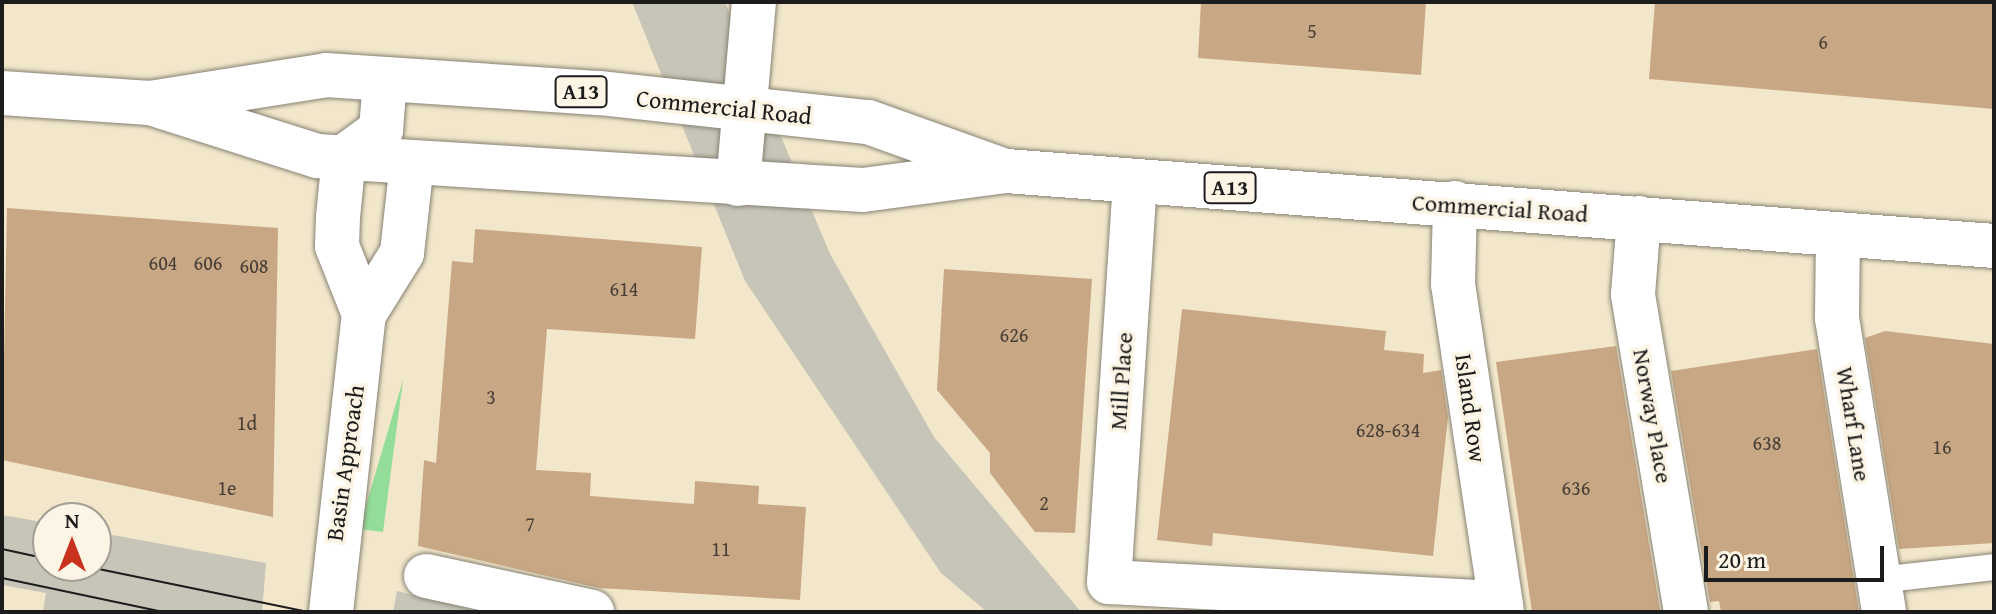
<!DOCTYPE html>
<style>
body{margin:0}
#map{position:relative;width:1996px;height:614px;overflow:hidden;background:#f2e7cb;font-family:"Gentium Book Plus",serif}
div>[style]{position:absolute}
.industrial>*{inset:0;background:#c6c5b8}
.green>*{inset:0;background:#93dd98}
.building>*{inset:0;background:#c8a784}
.roads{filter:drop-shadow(0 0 2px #878274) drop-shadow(0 0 2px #878274)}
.lane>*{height:26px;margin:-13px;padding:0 13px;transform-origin:13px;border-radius:13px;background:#fff}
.street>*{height:44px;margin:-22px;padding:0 22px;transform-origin:22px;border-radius:22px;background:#fff}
.highway>*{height:44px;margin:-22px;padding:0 22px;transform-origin:22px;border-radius:22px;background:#fff}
.tram>*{height:2px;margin:-1px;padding:0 1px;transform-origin:1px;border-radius:1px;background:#1c1c1c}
span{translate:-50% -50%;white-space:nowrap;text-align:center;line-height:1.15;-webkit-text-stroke:7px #fcf5e5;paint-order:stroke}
.number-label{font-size:20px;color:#473f36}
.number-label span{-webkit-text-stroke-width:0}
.shield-label span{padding:2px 6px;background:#fcf5e5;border:2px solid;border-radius:6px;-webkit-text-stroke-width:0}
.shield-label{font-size:22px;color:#1c1c1c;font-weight:700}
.street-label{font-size:24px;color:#1c1c1c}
.frame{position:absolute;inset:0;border:4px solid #1c1c1c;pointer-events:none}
.north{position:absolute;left:32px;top:502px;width:80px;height:80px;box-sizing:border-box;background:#fcf5e5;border:2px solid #a29e95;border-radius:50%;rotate:0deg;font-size:22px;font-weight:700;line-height:32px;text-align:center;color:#1c1c1c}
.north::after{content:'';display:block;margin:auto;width:28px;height:36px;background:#c8321e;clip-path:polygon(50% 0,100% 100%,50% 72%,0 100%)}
.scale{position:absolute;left:1704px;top:546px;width:180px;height:36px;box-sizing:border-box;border:4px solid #1c1c1c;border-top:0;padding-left:10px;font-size:24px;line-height:28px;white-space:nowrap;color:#1c1c1c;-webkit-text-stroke:6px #fcf5e5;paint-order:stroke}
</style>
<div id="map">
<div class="industrial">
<div style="clip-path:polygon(632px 2px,725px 2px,830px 254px,934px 437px,1081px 612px,987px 612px,941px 573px,745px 281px)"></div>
<div style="clip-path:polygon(2px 515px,48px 523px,48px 566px,96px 566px,96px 532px,266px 563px,262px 612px,43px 612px,46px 593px,2px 585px)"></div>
<div style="clip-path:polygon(397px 591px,483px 612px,393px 612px)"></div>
</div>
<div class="green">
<div style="clip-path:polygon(403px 380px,383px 532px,359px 529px)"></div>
</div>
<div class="building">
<div style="clip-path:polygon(1201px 2px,1426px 2px,1421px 75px,1198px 58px)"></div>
<div style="clip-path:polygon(1655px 2px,1994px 2px,1994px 109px,1649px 79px)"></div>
<div style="clip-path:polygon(7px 208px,278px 228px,273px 517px,2px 460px)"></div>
<div style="clip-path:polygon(475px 229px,702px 247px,695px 339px,547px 329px,536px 470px,591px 473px,590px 496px,694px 504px,695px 481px,759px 486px,758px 504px,806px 507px,800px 600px,599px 588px,418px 546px,424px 460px,436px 463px,452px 261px,473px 263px)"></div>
<div style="clip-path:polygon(944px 269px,1092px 279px,1075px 533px,1035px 532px,990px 473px,990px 453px,937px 390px)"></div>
<div style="clip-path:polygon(1182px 309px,1386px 331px,1384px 350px,1424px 354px,1423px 373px,1441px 370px,1448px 417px,1433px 556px,1213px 533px,1212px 546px,1157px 540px)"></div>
<div style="clip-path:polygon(1885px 331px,1994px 344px,1994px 543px,1899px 549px,1865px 338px)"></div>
<div style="clip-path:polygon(1616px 346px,1660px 610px,1532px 612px,1496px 362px)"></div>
<div style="clip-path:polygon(1817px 349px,1859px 612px,1721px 612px,1719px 601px,1710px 602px,1671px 371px)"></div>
</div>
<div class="roads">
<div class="lane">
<div style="left:1879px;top:580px;width:116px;rotate:-6.4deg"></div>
</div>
<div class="street">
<div style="left:1135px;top:181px;width:402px;rotate:93.7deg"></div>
<div style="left:1109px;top:582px;width:392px;rotate:3.1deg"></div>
<div style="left:738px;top:184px;width:183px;rotate:-85deg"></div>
<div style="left:1455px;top:203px;width:81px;rotate:91.4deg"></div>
<div style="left:1453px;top:284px;width:332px;rotate:81.5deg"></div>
<div style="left:1639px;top:218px;width:77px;rotate:94.5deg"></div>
<div style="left:1633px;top:295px;width:321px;rotate:80.5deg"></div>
<div style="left:1838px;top:234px;width:84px;rotate:90.7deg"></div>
<div style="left:1837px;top:318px;width:298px;rotate:80.9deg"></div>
<div style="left:364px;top:314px;width:73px;rotate:-111.7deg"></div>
<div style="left:337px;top:246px;width:29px;rotate:-88deg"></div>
<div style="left:338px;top:217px;width:60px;rotate:-84.3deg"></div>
<div style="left:344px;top:157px;width:46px;rotate:-36.1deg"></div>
<div style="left:381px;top:130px;width:51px;rotate:-85.5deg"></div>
<div style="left:426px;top:576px;width:170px;rotate:12.2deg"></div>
<div style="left:331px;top:612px;width:300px;rotate:-83.7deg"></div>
<div style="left:364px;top:314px;width:72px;rotate:-58.1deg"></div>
<div style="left:402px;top:253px;width:91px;rotate:-83.7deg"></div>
</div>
<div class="highway">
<div style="left:2px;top:93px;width:148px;rotate:3.9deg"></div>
<div style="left:150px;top:103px;width:178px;rotate:-9deg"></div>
<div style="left:326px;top:75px;width:275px;rotate:3.8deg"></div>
<div style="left:600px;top:93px;width:270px;rotate:6.2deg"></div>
<div style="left:868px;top:122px;width:139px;rotate:19.7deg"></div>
<div style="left:150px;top:103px;width:175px;rotate:17.6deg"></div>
<div style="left:317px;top:156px;width:547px;rotate:3.56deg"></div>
<div style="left:863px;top:190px;width:144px;rotate:-7.6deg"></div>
<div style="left:1006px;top:171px;width:991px;rotate:4.34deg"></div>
</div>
</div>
<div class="tram">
<div style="left:2px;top:549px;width:47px;rotate:12.3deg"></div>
<div style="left:84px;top:566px;width:229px;rotate:11.6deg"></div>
<div style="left:2px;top:578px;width:166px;rotate:11.9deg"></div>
</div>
<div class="number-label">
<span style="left:1312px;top:30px">5</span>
<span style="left:1823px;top:41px">6</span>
<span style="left:163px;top:262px">604</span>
<span style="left:208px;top:262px">606</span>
<span style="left:254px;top:265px">608</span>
<span style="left:624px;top:288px">614</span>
<span style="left:1014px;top:334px">626</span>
<span style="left:491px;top:396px">3</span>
<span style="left:247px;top:422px">1d</span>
<span style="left:1388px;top:429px">628-634</span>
<span style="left:1767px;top:442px">638</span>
<span style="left:1942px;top:446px">16</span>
<span style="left:227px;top:487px">1e</span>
<span style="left:1576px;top:487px">636</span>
<span style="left:1044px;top:502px">2</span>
<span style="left:530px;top:523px">7</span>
<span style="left:721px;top:548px">11</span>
</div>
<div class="shield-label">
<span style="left:581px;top:92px">A13</span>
<span style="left:1230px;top:188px">A13</span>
</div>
<div class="street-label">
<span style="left:724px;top:107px;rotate:6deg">Commercial Road</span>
<span style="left:1500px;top:208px;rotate:4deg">Commercial Road</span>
<span style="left:1121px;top:381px;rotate:-86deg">Mill Place</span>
<span style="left:1471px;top:408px;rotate:82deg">Island Row</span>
<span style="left:1653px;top:416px;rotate:80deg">Norway Place</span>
<span style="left:1854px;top:424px;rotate:81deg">Wharf Lane</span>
<span style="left:345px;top:463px;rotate:-82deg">Basin Approach</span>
</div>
<div class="frame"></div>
<div class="north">N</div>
<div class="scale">20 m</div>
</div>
